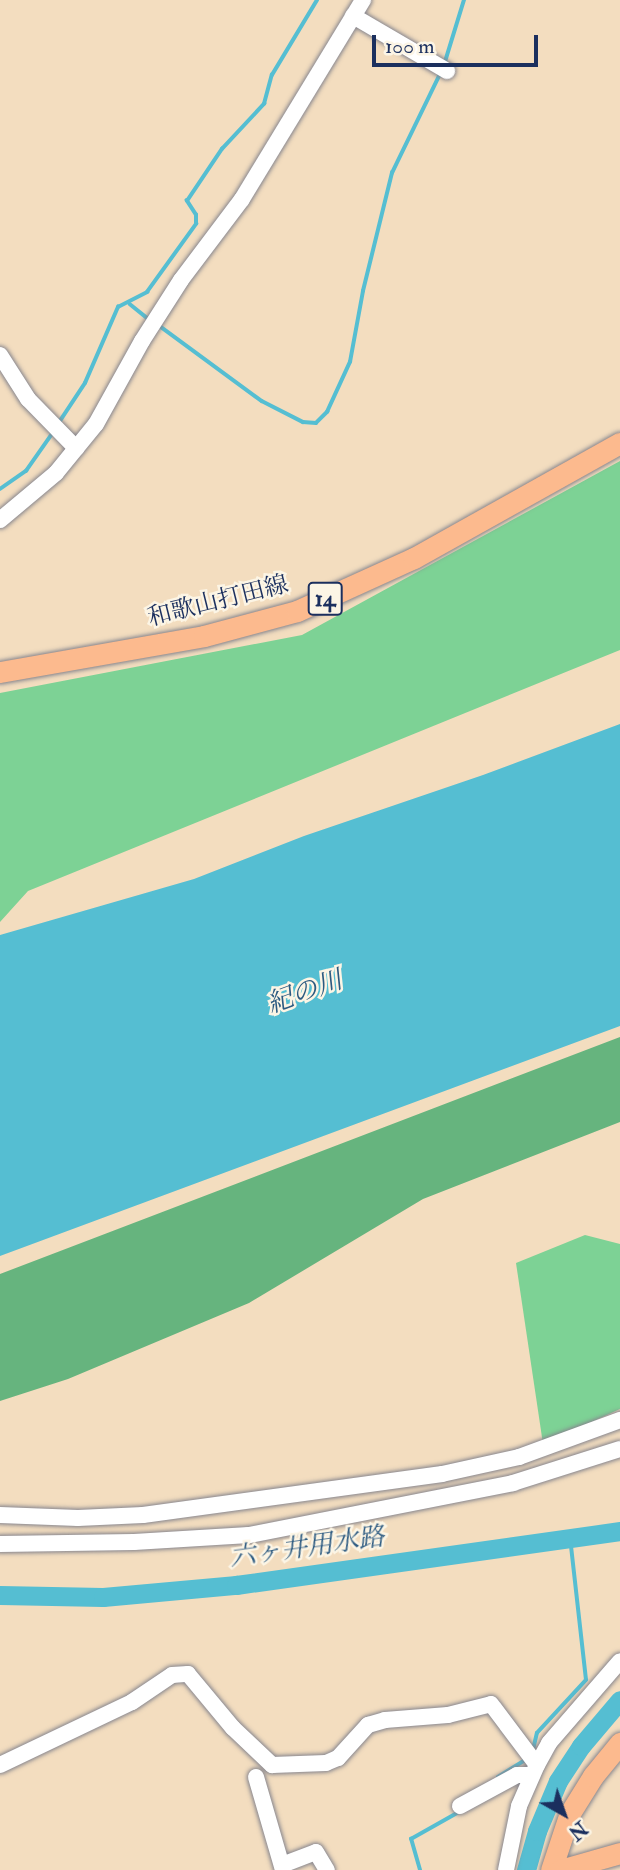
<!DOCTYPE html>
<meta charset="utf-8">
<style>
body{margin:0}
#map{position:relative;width:620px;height:1870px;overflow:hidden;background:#f3ddbf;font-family:"IM FELL Double Pica","Noto Serif JP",serif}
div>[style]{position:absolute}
.green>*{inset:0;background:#7dd295}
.forest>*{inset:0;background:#66b47e}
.water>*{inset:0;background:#55bed2}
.stream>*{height:3.5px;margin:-1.75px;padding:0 1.75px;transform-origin:1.75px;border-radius:1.75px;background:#55bed2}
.river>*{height:19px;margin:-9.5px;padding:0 9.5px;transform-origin:9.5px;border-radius:9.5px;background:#55bed2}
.roads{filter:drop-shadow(0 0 2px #87868e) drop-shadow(0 0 2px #87868e)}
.minor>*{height:16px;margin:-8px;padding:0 8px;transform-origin:8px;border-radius:8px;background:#fff}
.major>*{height:21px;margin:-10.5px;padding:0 10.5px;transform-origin:10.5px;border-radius:10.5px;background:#fcba8e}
span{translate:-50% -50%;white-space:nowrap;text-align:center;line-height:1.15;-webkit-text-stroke:5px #fcf5e5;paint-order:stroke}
.shield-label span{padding:2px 5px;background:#fcf5e5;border:2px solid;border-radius:5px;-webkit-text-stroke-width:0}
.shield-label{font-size:23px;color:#1b2f5e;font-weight:700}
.street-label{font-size:24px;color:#1b2f5e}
.water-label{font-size:26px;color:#2c5a81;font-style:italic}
.north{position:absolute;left:529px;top:1779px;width:70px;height:70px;-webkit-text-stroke:5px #fcf5e5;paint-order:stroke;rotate:140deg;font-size:19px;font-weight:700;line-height:28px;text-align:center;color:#1b2f5e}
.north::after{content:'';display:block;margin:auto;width:24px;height:32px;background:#1b2f5e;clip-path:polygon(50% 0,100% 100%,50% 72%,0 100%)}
.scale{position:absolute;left:372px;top:35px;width:166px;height:32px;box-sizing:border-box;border:4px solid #1b2f5e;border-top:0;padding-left:9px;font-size:21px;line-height:24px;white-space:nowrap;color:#1b2f5e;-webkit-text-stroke:5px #fcf5e5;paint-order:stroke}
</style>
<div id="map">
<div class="green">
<div style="clip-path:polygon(620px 461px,620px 650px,28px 891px,0 922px,0 693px,302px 635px)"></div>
<div style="clip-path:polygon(585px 1235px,620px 1244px,620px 1409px,543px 1444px,516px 1263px)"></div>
</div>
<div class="forest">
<div style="clip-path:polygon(620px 1037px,620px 1122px,423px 1199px,249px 1303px,68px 1379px,0 1401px,0 1274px)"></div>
</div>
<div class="water">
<div style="clip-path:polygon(620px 724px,620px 1026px,0 1256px,0 935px,194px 879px,304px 836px,483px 775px)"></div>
</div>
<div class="stream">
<div style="left:444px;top:65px;width:68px;rotate:-72.9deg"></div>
<div style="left:130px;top:304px;width:26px;rotate:39deg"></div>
<div style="left:157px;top:324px;width:130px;rotate:36.3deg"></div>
<div style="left:262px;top:401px;width:46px;rotate:27.1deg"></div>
<div style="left:303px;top:422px;width:13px;rotate:4deg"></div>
<div style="left:316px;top:423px;width:16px;rotate:-45deg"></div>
<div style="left:327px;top:412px;width:55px;rotate:-65.3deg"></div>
<div style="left:350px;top:362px;width:72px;rotate:-79.6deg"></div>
<div style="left:363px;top:291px;width:122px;rotate:-76.2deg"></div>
<div style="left:392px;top:173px;width:112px;rotate:-64.1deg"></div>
<div style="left:58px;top:424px;width:49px;rotate:-56.6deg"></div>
<div style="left:85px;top:383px;width:83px;rotate:-66.5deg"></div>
<div style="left:118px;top:307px;width:33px;rotate:-27deg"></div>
<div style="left:147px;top:292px;width:84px;rotate:-54.2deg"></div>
<div style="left:196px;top:224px;width:9px;rotate:-90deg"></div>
<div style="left:196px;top:215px;width:17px;rotate:-123deg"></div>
<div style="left:187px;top:201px;width:63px;rotate:-56.1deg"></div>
<div style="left:222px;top:149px;width:62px;rotate:-47deg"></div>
<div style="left:264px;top:104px;width:30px;rotate:-75deg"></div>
<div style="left:272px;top:75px;width:87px;rotate:-59deg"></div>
<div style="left:0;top:489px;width:32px;rotate:-35deg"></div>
<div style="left:26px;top:471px;width:49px;rotate:-55deg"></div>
<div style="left:533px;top:1750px;width:17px;rotate:-77deg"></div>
<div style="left:537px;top:1733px;width:72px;rotate:-47.2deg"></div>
<div style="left:586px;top:1680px;width:143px;rotate:-96.4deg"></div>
<div style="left:498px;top:1777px;width:34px;rotate:-32deg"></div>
<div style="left:420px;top:1870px;width:32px;rotate:-106deg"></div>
<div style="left:411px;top:1839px;width:55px;rotate:-29.4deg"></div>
</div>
<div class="river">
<div style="left:0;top:1595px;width:103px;rotate:1.1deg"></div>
<div style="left:103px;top:1597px;width:134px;rotate:-5.2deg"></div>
<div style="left:236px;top:1585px;width:388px;rotate:-8deg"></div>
<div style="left:526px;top:1870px;width:41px;rotate:-74.2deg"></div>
<div style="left:537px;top:1831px;width:54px;rotate:-67.2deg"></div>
<div style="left:558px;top:1781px;width:42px;rotate:-56.7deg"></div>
<div style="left:581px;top:1746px;width:60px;rotate:-49.7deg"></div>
</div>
<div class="roads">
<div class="minor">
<div style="left:353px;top:16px;width:109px;rotate:30.3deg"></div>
<div style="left:0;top:355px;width:52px;rotate:57.5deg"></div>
<div style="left:28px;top:399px;width:69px;rotate:45.6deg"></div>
<div style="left:0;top:520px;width:73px;rotate:-40deg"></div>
<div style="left:56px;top:473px;width:63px;rotate:-50.8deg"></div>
<div style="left:96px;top:424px;width:95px;rotate:-61deg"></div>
<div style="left:142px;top:341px;width:72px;rotate:-57.4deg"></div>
<div style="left:181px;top:280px;width:101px;rotate:-53deg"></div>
<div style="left:242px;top:199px;width:233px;rotate:-58.7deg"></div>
<div style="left:0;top:1515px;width:78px;rotate:2.2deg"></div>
<div style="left:78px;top:1518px;width:65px;rotate:-2.6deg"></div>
<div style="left:143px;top:1515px;width:302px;rotate:-7.8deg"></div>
<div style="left:442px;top:1474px;width:79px;rotate:-12.4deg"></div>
<div style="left:519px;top:1457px;width:108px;rotate:-20.1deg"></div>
<div style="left:0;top:1544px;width:134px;rotate:-0.9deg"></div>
<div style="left:134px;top:1542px;width:115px;rotate:-3.5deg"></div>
<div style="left:249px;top:1535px;width:269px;rotate:-11.1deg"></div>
<div style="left:513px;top:1483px;width:112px;rotate:-17.6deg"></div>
<div style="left:0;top:1765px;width:146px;rotate:-25.5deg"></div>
<div style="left:132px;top:1702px;width:48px;rotate:-34deg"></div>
<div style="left:172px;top:1675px;width:16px;rotate:-4deg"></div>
<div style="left:188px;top:1674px;width:70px;rotate:50.2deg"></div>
<div style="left:233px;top:1728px;width:54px;rotate:43.5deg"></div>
<div style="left:272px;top:1765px;width:54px;rotate:-2.1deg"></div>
<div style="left:326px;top:1763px;width:13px;rotate:-23deg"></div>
<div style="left:338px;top:1758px;width:45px;rotate:-47.7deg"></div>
<div style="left:368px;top:1725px;width:18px;rotate:-16deg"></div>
<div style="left:385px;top:1720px;width:63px;rotate:-4.5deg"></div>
<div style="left:448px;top:1715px;width:44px;rotate:-14.3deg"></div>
<div style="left:491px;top:1704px;width:76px;rotate:53deg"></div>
<div style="left:256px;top:1777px;width:97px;rotate:73.8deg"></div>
<div style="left:460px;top:1806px;width:65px;rotate:-28.5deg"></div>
<div style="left:517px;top:1775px;width:15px"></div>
<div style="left:282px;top:1865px;width:36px;rotate:-21deg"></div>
<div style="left:316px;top:1852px;width:21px;rotate:59deg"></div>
<div style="left:506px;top:1870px;width:65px;rotate:-78.5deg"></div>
<div style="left:519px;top:1806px;width:45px;rotate:-66.3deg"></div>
<div style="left:537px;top:1765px;width:25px;rotate:-61deg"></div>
<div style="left:549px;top:1743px;width:108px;rotate:-49.1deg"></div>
</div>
<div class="major">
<div style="left:0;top:672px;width:207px;rotate:-10deg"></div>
<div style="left:204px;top:636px;width:96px;rotate:-15deg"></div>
<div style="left:297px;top:611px;width:128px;rotate:-24.4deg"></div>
<div style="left:414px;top:558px;width:236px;rotate:-29.2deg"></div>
<div style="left:551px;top:1870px;width:60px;rotate:-71.6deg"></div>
<div style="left:570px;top:1813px;width:44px;rotate:-58.1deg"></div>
<div style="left:593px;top:1776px;width:43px;rotate:-50.7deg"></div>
<div style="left:560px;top:1870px;width:62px;rotate:-15.8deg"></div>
</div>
</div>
<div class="shield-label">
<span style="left:325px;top:599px">14</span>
</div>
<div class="street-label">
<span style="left:218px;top:601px;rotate:-14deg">和歌山打田線</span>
</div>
<div class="water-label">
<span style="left:305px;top:993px;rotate:-20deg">紀の川</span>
<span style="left:307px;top:1548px;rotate:-8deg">六ヶ井用水路</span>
</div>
<div class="north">N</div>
<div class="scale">100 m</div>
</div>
